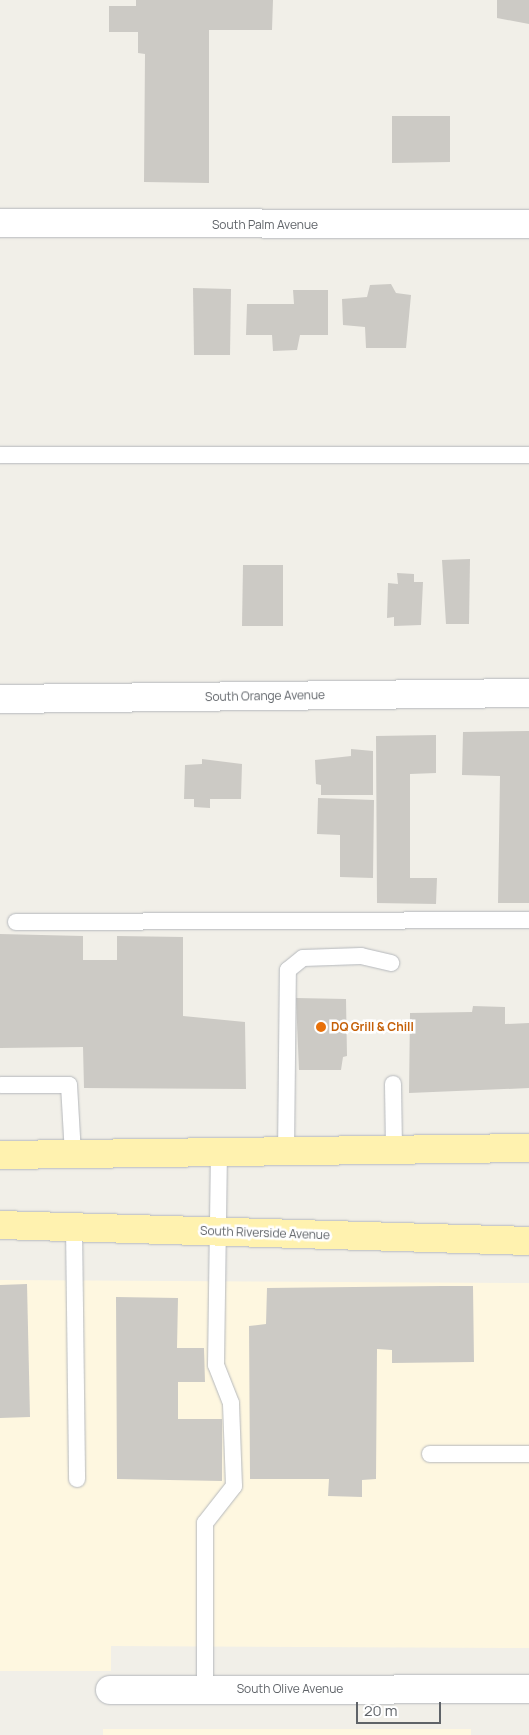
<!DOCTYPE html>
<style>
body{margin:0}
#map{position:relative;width:529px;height:1735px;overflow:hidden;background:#f1efe8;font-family:Manrope,sans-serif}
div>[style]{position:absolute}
.commercial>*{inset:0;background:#fef7e0}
.building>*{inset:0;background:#cccac5}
.roads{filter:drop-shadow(0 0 1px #b5b8bc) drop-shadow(0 0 1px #b5b8bc)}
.service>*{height:16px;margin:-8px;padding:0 8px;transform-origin:8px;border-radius:8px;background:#fff}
.minor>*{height:28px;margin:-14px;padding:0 14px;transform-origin:14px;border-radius:14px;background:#fff}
.primary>*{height:28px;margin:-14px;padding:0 14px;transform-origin:14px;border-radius:14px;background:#fff2af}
.dots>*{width:14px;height:14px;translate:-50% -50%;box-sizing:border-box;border:2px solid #fff;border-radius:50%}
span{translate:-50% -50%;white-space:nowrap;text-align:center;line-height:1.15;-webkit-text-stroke:5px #fff;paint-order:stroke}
.street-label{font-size:12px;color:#5f6368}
.food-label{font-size:12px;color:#c56008;font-weight:700}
.left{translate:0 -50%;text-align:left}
.scale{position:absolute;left:356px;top:1702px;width:85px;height:22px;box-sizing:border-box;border:2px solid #5f6368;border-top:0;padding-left:6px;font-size:15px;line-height:18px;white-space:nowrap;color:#5f6368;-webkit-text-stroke:4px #fff;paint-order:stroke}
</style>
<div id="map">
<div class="commercial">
<div style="clip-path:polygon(0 1280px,529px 1283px,529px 1648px,111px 1646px,111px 1671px,0 1671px)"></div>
<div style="clip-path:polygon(103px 1729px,471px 1729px,471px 1735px,103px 1735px)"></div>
</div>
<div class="building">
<div style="clip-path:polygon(136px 0,273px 0,272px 30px,209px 30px,209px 183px,144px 182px,145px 54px,138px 53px,138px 32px,109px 32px,109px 6px,136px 6px)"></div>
<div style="clip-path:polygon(497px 0,529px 0,529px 24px,497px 18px)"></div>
<div style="clip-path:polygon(392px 116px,450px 116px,450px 162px,392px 163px)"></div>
<div style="clip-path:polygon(391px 284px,396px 293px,411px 295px,406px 348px,366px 348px,365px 327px,343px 325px,342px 299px,367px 297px,370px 285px)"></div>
<div style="clip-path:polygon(193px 288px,231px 289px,230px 355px,194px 355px)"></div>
<div style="clip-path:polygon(293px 290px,328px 290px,328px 335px,300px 335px,297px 350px,273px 351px,272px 335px,246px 335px,247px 304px,294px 304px)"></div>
<div style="clip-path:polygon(470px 559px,469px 624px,446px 624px,442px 560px)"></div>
<div style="clip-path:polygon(243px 565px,283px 565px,283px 626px,242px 626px)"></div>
<div style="clip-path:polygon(397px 573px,414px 574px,414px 582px,423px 582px,421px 625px,394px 626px,394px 617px,387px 618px,388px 583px,398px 584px)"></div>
<div style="clip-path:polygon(529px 731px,529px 903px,498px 903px,500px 776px,462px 775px,463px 732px)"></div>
<div style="clip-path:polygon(436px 735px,436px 773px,410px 774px,410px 878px,437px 878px,436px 904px,377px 903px,376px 736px)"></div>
<div style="clip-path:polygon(351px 749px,373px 751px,373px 795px,321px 795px,321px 785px,316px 784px,315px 760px,351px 756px)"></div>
<div style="clip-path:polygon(202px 759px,242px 764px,241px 799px,210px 799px,210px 808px,194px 807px,194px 799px,184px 799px,185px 765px,202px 764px)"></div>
<div style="clip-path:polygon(318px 798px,374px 800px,373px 878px,340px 877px,340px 835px,317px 834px)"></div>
<div style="clip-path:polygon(0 934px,83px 936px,83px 960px,117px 960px,117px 936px,183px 937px,183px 1016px,245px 1022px,246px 1089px,84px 1088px,83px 1047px,0 1048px)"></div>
<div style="clip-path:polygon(296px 998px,346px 999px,347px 1056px,343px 1057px,341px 1070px,299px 1070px)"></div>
<div style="clip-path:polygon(473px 1006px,505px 1007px,505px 1024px,529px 1023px,529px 1088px,409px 1093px,410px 1013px,472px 1012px)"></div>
<div style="clip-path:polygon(27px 1284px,30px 1417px,0 1418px,0 1285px)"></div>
<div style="clip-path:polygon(442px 1286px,473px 1286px,474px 1362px,392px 1363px,392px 1350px,377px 1349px,376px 1479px,362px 1480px,362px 1497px,328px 1496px,329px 1479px,250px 1479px,249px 1326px,266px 1324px,267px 1288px)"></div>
<div style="clip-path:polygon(116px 1297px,178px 1298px,177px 1348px,204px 1348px,205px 1382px,178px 1382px,178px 1419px,222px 1419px,222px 1481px,117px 1479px)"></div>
</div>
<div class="roads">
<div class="service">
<div style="left:0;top:455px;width:529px"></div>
<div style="left:16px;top:922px;width:513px;rotate:-0.22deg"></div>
<div style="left:393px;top:1084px;width:67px;rotate:89.1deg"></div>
<div style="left:1px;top:1085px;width:68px"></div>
<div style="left:69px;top:1085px;width:70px;rotate:86.7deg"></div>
<div style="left:286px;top:1152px;width:182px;rotate:-89.4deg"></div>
<div style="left:288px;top:970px;width:19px;rotate:-39deg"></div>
<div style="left:303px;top:958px;width:58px;rotate:-2deg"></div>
<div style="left:361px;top:956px;width:31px;rotate:13deg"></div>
<div style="left:74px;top:1227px;width:252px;rotate:89.3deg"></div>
<div style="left:430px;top:1454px;width:99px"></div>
<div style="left:205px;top:1689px;width:166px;rotate:-90deg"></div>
<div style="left:205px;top:1523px;width:47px;rotate:-51.9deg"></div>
<div style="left:234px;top:1486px;width:83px;rotate:-92.1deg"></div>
<div style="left:231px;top:1403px;width:41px;rotate:-111.5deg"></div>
<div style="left:216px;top:1365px;width:212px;rotate:-89.2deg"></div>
</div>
<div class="minor">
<div style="left:0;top:223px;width:529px;rotate:0.11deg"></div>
<div style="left:0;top:699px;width:529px;rotate:-0.65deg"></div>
<div style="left:110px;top:1690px;width:419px;rotate:-0.1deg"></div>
</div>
<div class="primary">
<div style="left:0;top:1155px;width:529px;rotate:-0.76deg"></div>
<div style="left:0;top:1225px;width:529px;rotate:1.73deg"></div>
</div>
</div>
<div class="dots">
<div style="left:321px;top:1027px;background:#e8710a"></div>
</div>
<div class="street-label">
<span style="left:265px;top:225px">South Palm Avenue</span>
<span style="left:265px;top:696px;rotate:-1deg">South Orange Avenue</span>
<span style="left:265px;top:1233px;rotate:2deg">South Riverside Avenue</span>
<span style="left:290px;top:1689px">South Olive Avenue</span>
</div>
<div class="food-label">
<span class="left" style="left:331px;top:1027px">DQ Grill &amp; Chill</span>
</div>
<div class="scale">20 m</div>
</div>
